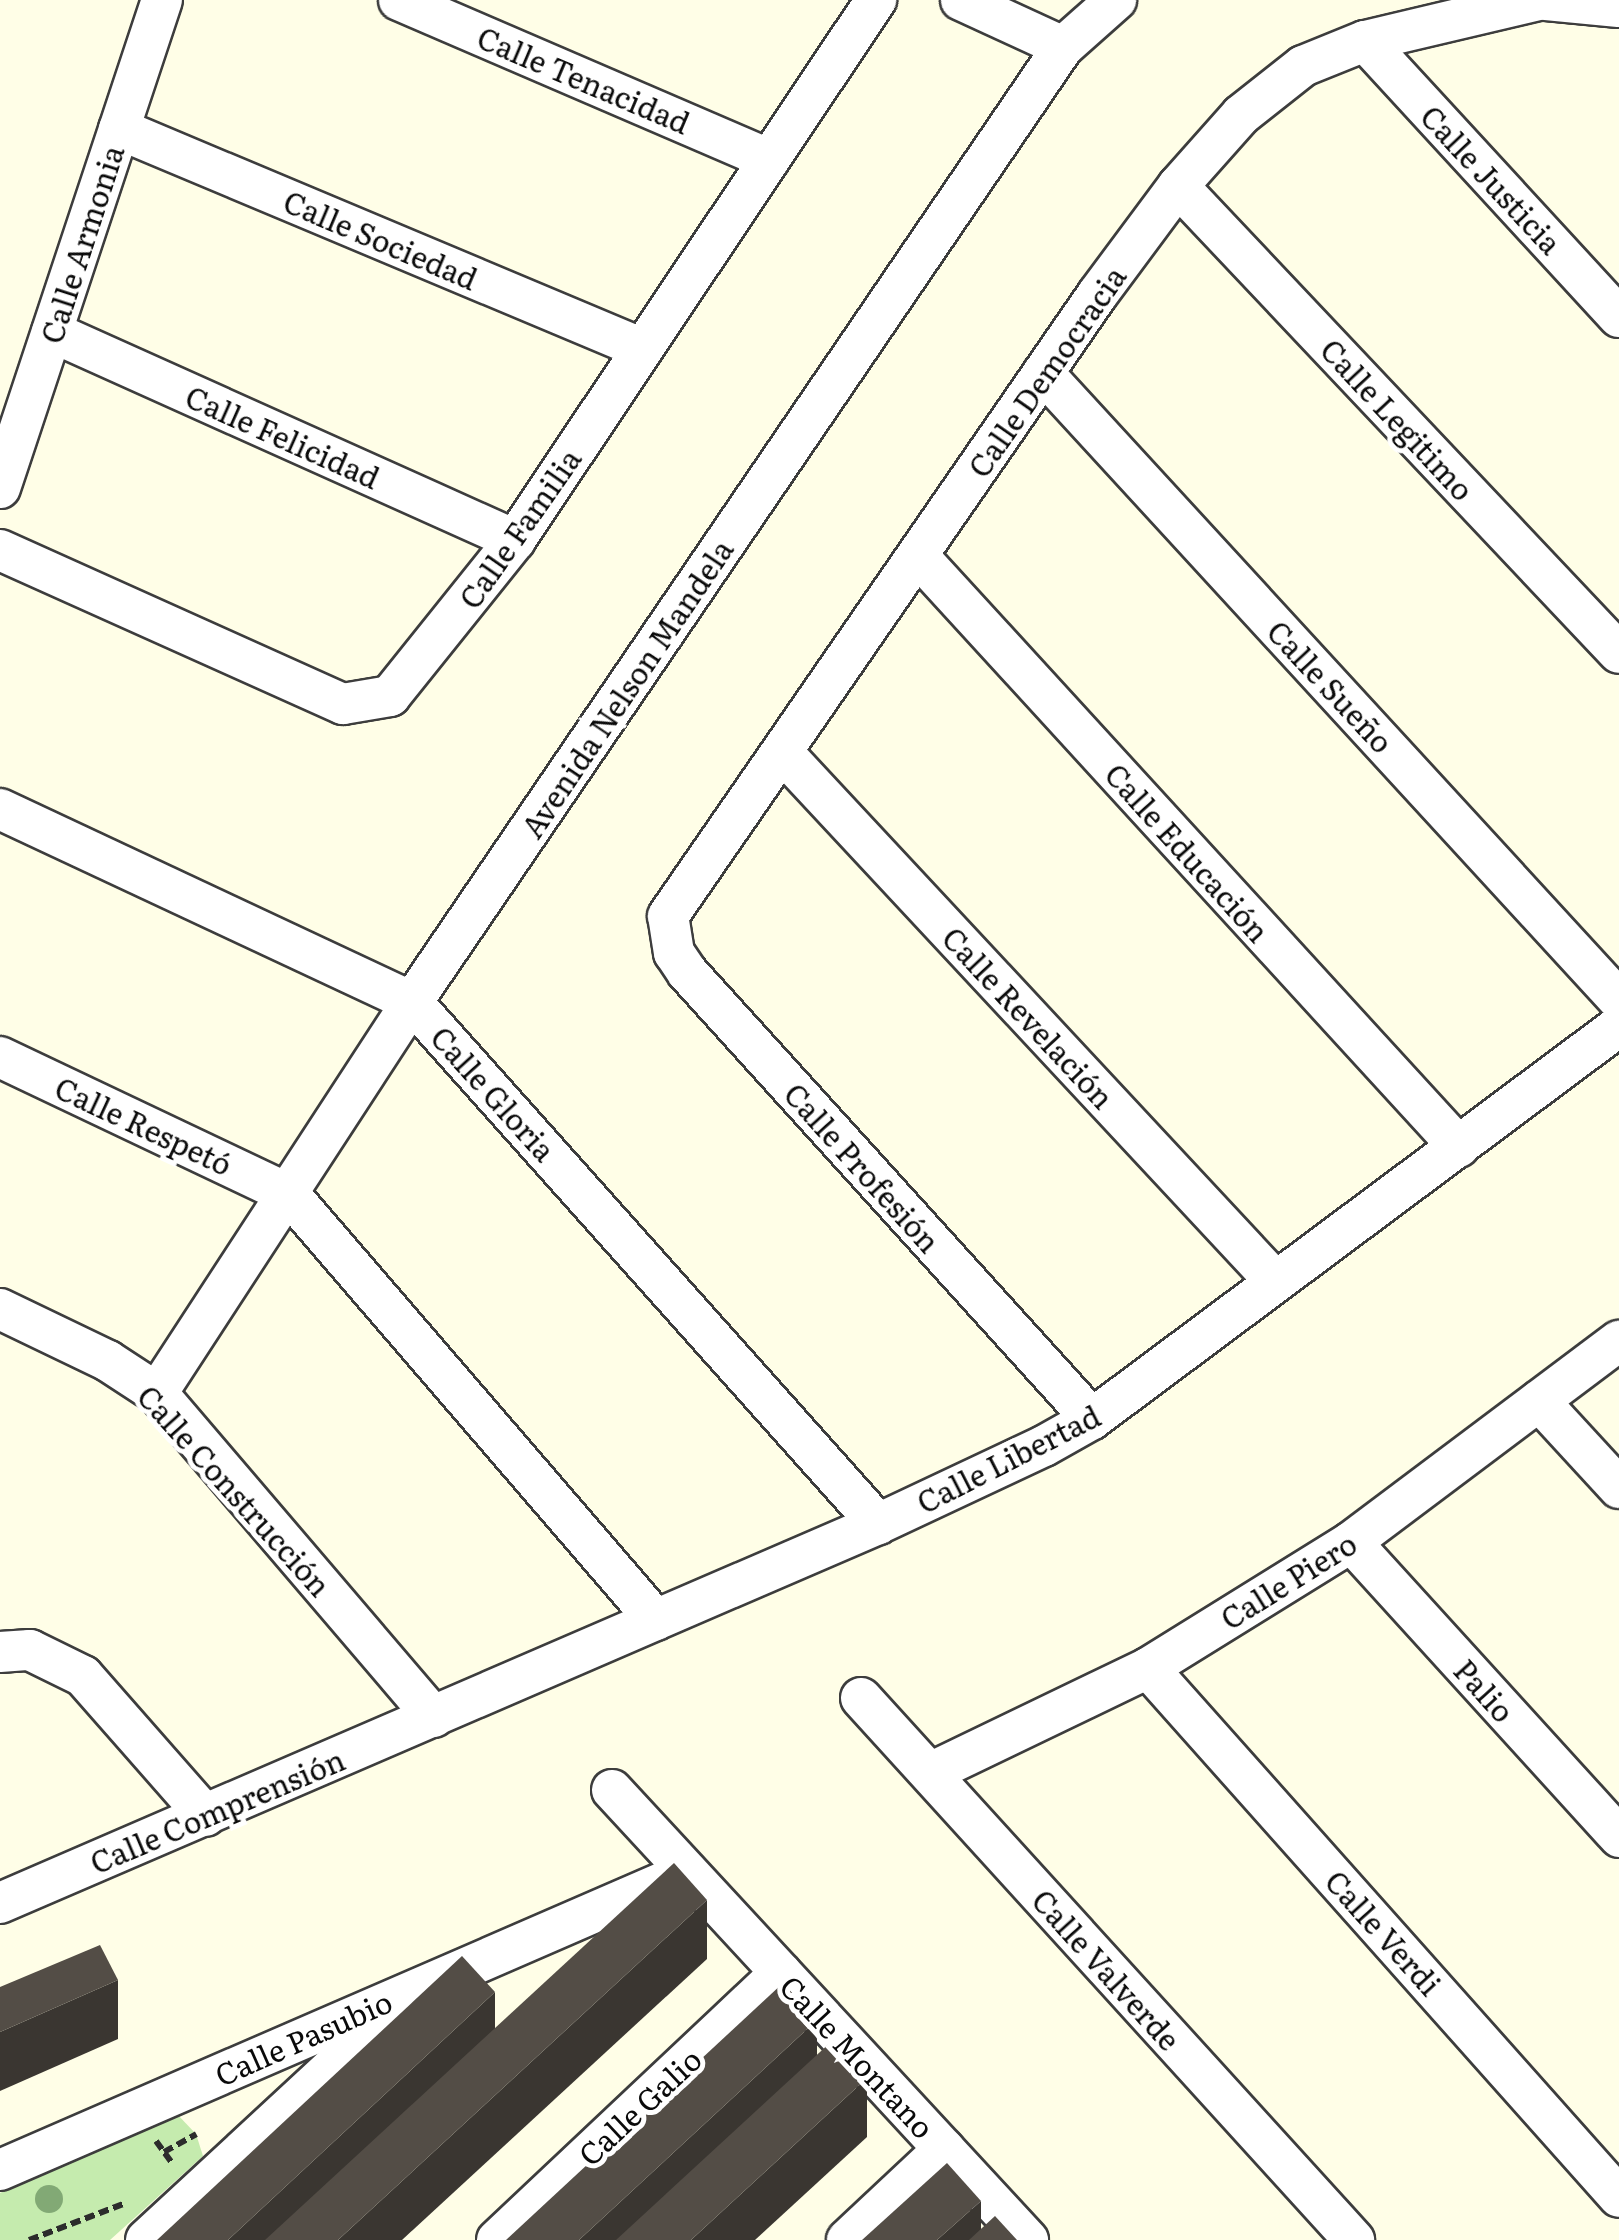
<!DOCTYPE html>
<html>
<head>
<meta charset="utf-8">
<style>
	body { margin:0 }
	#map { position:relative; width:1619px; height:2240px; overflow:hidden; background:#fffee7; font-family:Literata,serif }
	div>[style] { position:absolute }
	[style*='--x'] { left:calc(var(--x)*1px); top:calc(var(--y)*1px); width:calc(var(--w)*1px); rotate:calc(var(--a)*1deg) }
	.green>* { inset:0; background:#c5ebae }
	.path>* { height:6px; margin-top:-3px; transform-origin:0; background:repeating-linear-gradient(90deg,#2c2c2c 0 10px,transparent 0 15px) }
	.roads { filter:drop-shadow(2px 0 #3d3d3d) drop-shadow(-2px 0 #3d3d3d) drop-shadow(0 2px #3d3d3d) drop-shadow(0 -2px #3d3d3d) }
	.street>* { height:40px; margin:-20px; padding:0 20px; transform-origin:20px; border-radius:20px; background:#fff }
	.trees>* { width:28px; height:28px; margin:-14px; border-radius:50%; background:#82a975 }
	.shaded-wall>* { inset:0; background:#3a3631 }
	.building>* { inset:0; background:#534d46 }
	span { translate:-50% -50%; white-space:nowrap; text-align:center; line-height:1.15; -webkit-text-stroke:10px #fff; paint-order:stroke }
	.street-label { font-size:30px; color:#0a0a0a }
</style>
</head>
<body>
<div id="map">
	<div class="green">
		<i style="clip-path:polygon(176px 2113px,196px 2134px,203px 2156px,110px 2240px,0 2240px,0 2193px)"></i>
	</div>
	<div class="path">
		<i style="--x:156;--y:2141;--w:27;--a:54"></i>
		<i style="--x:164;--y:2152;--w:37;--a:-29"></i>
		<i style="--x:29;--y:2240;--w:104;--a:-20.9"></i>
	</div>
	<div class="roads">
		<div class="street">
			<i style="--x:399;--y:0;--w:403;--a:23.3"></i>
			<i style="--x:961;--y:0;--w:112;--a:24.7"></i>
			<i style="--x:1546;--y:0;--w:73;--a:5.5"></i>
			<i style="--x:1365;--y:41;--w:375;--a:47.4"></i>
			<i style="--x:119;--y:129;--w:568;--a:22.77"></i>
			<i style="--x:1178;--y:186;--w:642;--a:46.64"></i>
			<i style="--x:52;--y:332;--w:508;--a:24.19"></i>
			<i style="--x:1043;--y:373;--w:851;--a:47.43"></i>
			<i style="--x:0;--y:488;--w:514;--a:-71.64"></i>
			<i style="--x:0;--y:550;--w:376;--a:24.2"></i>
			<i style="--x:343;--y:704;--w:48;--a:-9.7"></i>
			<i style="--x:390;--y:696;--w:200;--a:-51.3"></i>
			<i style="--x:515;--y:540;--w:650;--a:-56.24"></i>
			<i style="--x:918;--y:556;--w:801;--a:47.53"></i>
			<i style="--x:782;--y:752;--w:723;--a:47.02"></i>
			<i style="--x:0;--y:809;--w:455;--a:25.1"></i>
			<i style="--x:412;--y:1002;--w:700;--a:48.24"></i>
			<i style="--x:0;--y:1057;--w:320;--a:25.4"></i>
			<i style="--x:289;--y:1194;--w:562;--a:49.26"></i>
			<i style="--x:0;--y:1309;--w:120;--a:25.7"></i>
			<i style="--x:108;--y:1361;--w:59;--a:33.1"></i>
			<i style="--x:157;--y:1393;--w:426;--a:49.5"></i>
			<i style="--x:157;--y:1393;--w:467;--a:-56.9"></i>
			<i style="--x:412;--y:1002;--w:1156;--a:-55.72"></i>
			<i style="--x:1063;--y:47;--w:71;--a:-41.6"></i>
			<i style="--x:1539;--y:1401;--w:118;--a:47.4"></i>
			<i style="--x:1092;--y:1419;--w:603;--a:-132.18"></i>
			<i style="--x:687;--y:972;--w:23;--a:-124"></i>
			<i style="--x:674;--y:953;--w:37;--a:-99"></i>
			<i style="--x:668;--y:916;--w:755;--a:-55.36"></i>
			<i style="--x:1097;--y:295;--w:136;--a:-53.4"></i>
			<i style="--x:1178;--y:186;--w:95;--a:-48.4"></i>
			<i style="--x:1241;--y:115;--w:79;--a:-38.3"></i>
			<i style="--x:1303;--y:66;--w:67;--a:-22"></i>
			<i style="--x:1365;--y:41;--w:178;--a:-13.3"></i>
			<i style="--x:1351;--y:1542;--w:399;--a:47.7"></i>
			<i style="--x:0;--y:1652;--w:30;--a:-4"></i>
			<i style="--x:30;--y:1650;--w:59;--a:26.1"></i>
			<i style="--x:83;--y:1676;--w:186;--a:48.7"></i>
			<i style="--x:1148;--y:1668;--w:708;--a:48.32"></i>
			<i style="--x:861;--y:1698;--w:733;--a:47.71"></i>
			<i style="--x:930;--y:1773;--w:242;--a:-25.7"></i>
			<i style="--x:1148;--y:1668;--w:239;--a:-31.8"></i>
			<i style="--x:1351;--y:1542;--w:335;--a:-36.9"></i>
			<i style="--x:612;--y:1790;--w:613;--a:47.25"></i>
			<i style="--x:0;--y:1903;--w:956;--a:-23.35"></i>
			<i style="--x:878;--y:1524;--w:183;--a:-25.2"></i>
			<i style="--x:1044;--y:1446;--w:55;--a:-29.4"></i>
			<i style="--x:1092;--y:1419;--w:657;--a:-36.71"></i>
			<i style="--x:0;--y:2170;--w:749;--a:-23.45"></i>
			<i style="--x:146;--y:2240;--w:345;--a:-42.8"></i>
			<i style="--x:497;--y:2240;--w:390;--a:-43.3"></i>
			<i style="--x:847;--y:2240;--w:133;--a:-43.2"></i>
		</div>
	</div>
	<div class="trees">
		<i style="left:49px;top:2199px"></i>
	</div>
	<div class="shaded-wall">
		<i style="clip-path:polygon(707px 1900px,707px 1959px,402px 2240px,338px 2240px)"></i>
		<i style="clip-path:polygon(118px 1980px,118px 2039px,0 2091px,0 2032px)"></i>
		<i style="clip-path:polygon(495px 1992px,495px 2051px,292px 2240px,228px 2240px)"></i>
		<i style="clip-path:polygon(817px 2020px,817px 2079px,643px 2240px,579px 2240px)"></i>
		<i style="clip-path:polygon(867px 2078px,867px 2137px,755px 2240px,691px 2240px)"></i>
		<i style="clip-path:polygon(981px 2201px,981px 2240px,937px 2240px)"></i>
	</div>
	<div class="building">
		<i style="clip-path:polygon(674px 1863px,707px 1900px,338px 2240px,265px 2240px)"></i>
		<i style="clip-path:polygon(100px 1945px,118px 1980px,0 2032px,0 1987px)"></i>
		<i style="clip-path:polygon(462px 1956px,495px 1992px,228px 2240px,157px 2240px)"></i>
		<i style="clip-path:polygon(783px 1983px,817px 2020px,579px 2240px,506px 2240px)"></i>
		<i style="clip-path:polygon(833px 2040px,867px 2078px,691px 2240px,616px 2240px)"></i>
		<i style="clip-path:polygon(947px 2163px,981px 2201px,937px 2240px,862px 2240px)"></i>
		<i style="clip-path:polygon(995px 2216px,1017px 2240px,969px 2240px)"></i>
	</div>
	<div class="street-label">
		<span style="left:584px;top:79px;rotate:23deg">Calle Tenacidad</span>
		<span style="left:1492px;top:179px;rotate:47deg">Calle Justicia</span>
		<span style="left:381px;top:239px;rotate:23deg">Calle Sociedad</span>
		<span style="left:81px;top:244px;rotate:-72deg">Calle Armonia</span>
		<span style="left:1046px;top:371px;rotate:-55deg">Calle Democracia</span>
		<span style="left:1398px;top:419px;rotate:47deg">Calle Legitimo</span>
		<span style="left:283px;top:436px;rotate:24deg">Calle Felicidad</span>
		<span style="left:519px;top:528px;rotate:-55deg">Calle Familia</span>
		<span style="left:1331px;top:686px;rotate:47deg">Calle Sueño</span>
		<span style="left:626px;top:688px;rotate:-56deg">Avenida Nelson Mandela</span>
		<span style="left:1188px;top:852px;rotate:48deg">Calle Educación</span>
		<span style="left:1029px;top:1017px;rotate:47deg">Calle Revelación</span>
		<span style="left:494px;top:1093px;rotate:48deg">Calle Gloria</span>
		<span style="left:144px;top:1125px;rotate:25deg">Calle Respetó</span>
		<span style="left:863px;top:1167px;rotate:48deg">Calle Profesión</span>
		<span style="left:1008px;top:1458px;rotate:-27deg">Calle Libertad</span>
		<span style="left:235px;top:1490px;rotate:48deg">Calle Construcción</span>
		<span style="left:1288px;top:1580px;rotate:-32deg">Calle Piero</span>
		<span style="left:1485px;top:1690px;rotate:48deg">Palio</span>
		<span style="left:217px;top:1810px;rotate:-23deg">Calle Comprensión</span>
		<span style="left:1384px;top:1932px;rotate:48deg">Calle Verdi</span>
		<span style="left:1107px;top:1969px;rotate:48deg">Calle Valverde</span>
		<span style="left:303px;top:2037px;rotate:-24deg">Calle Pasubio</span>
		<span style="left:858px;top:2056px;rotate:47deg">Calle Montano</span>
		<span style="left:639px;top:2106px;rotate:-43deg">Calle Galio</span>
	</div>
</div>
</body>
</html>
